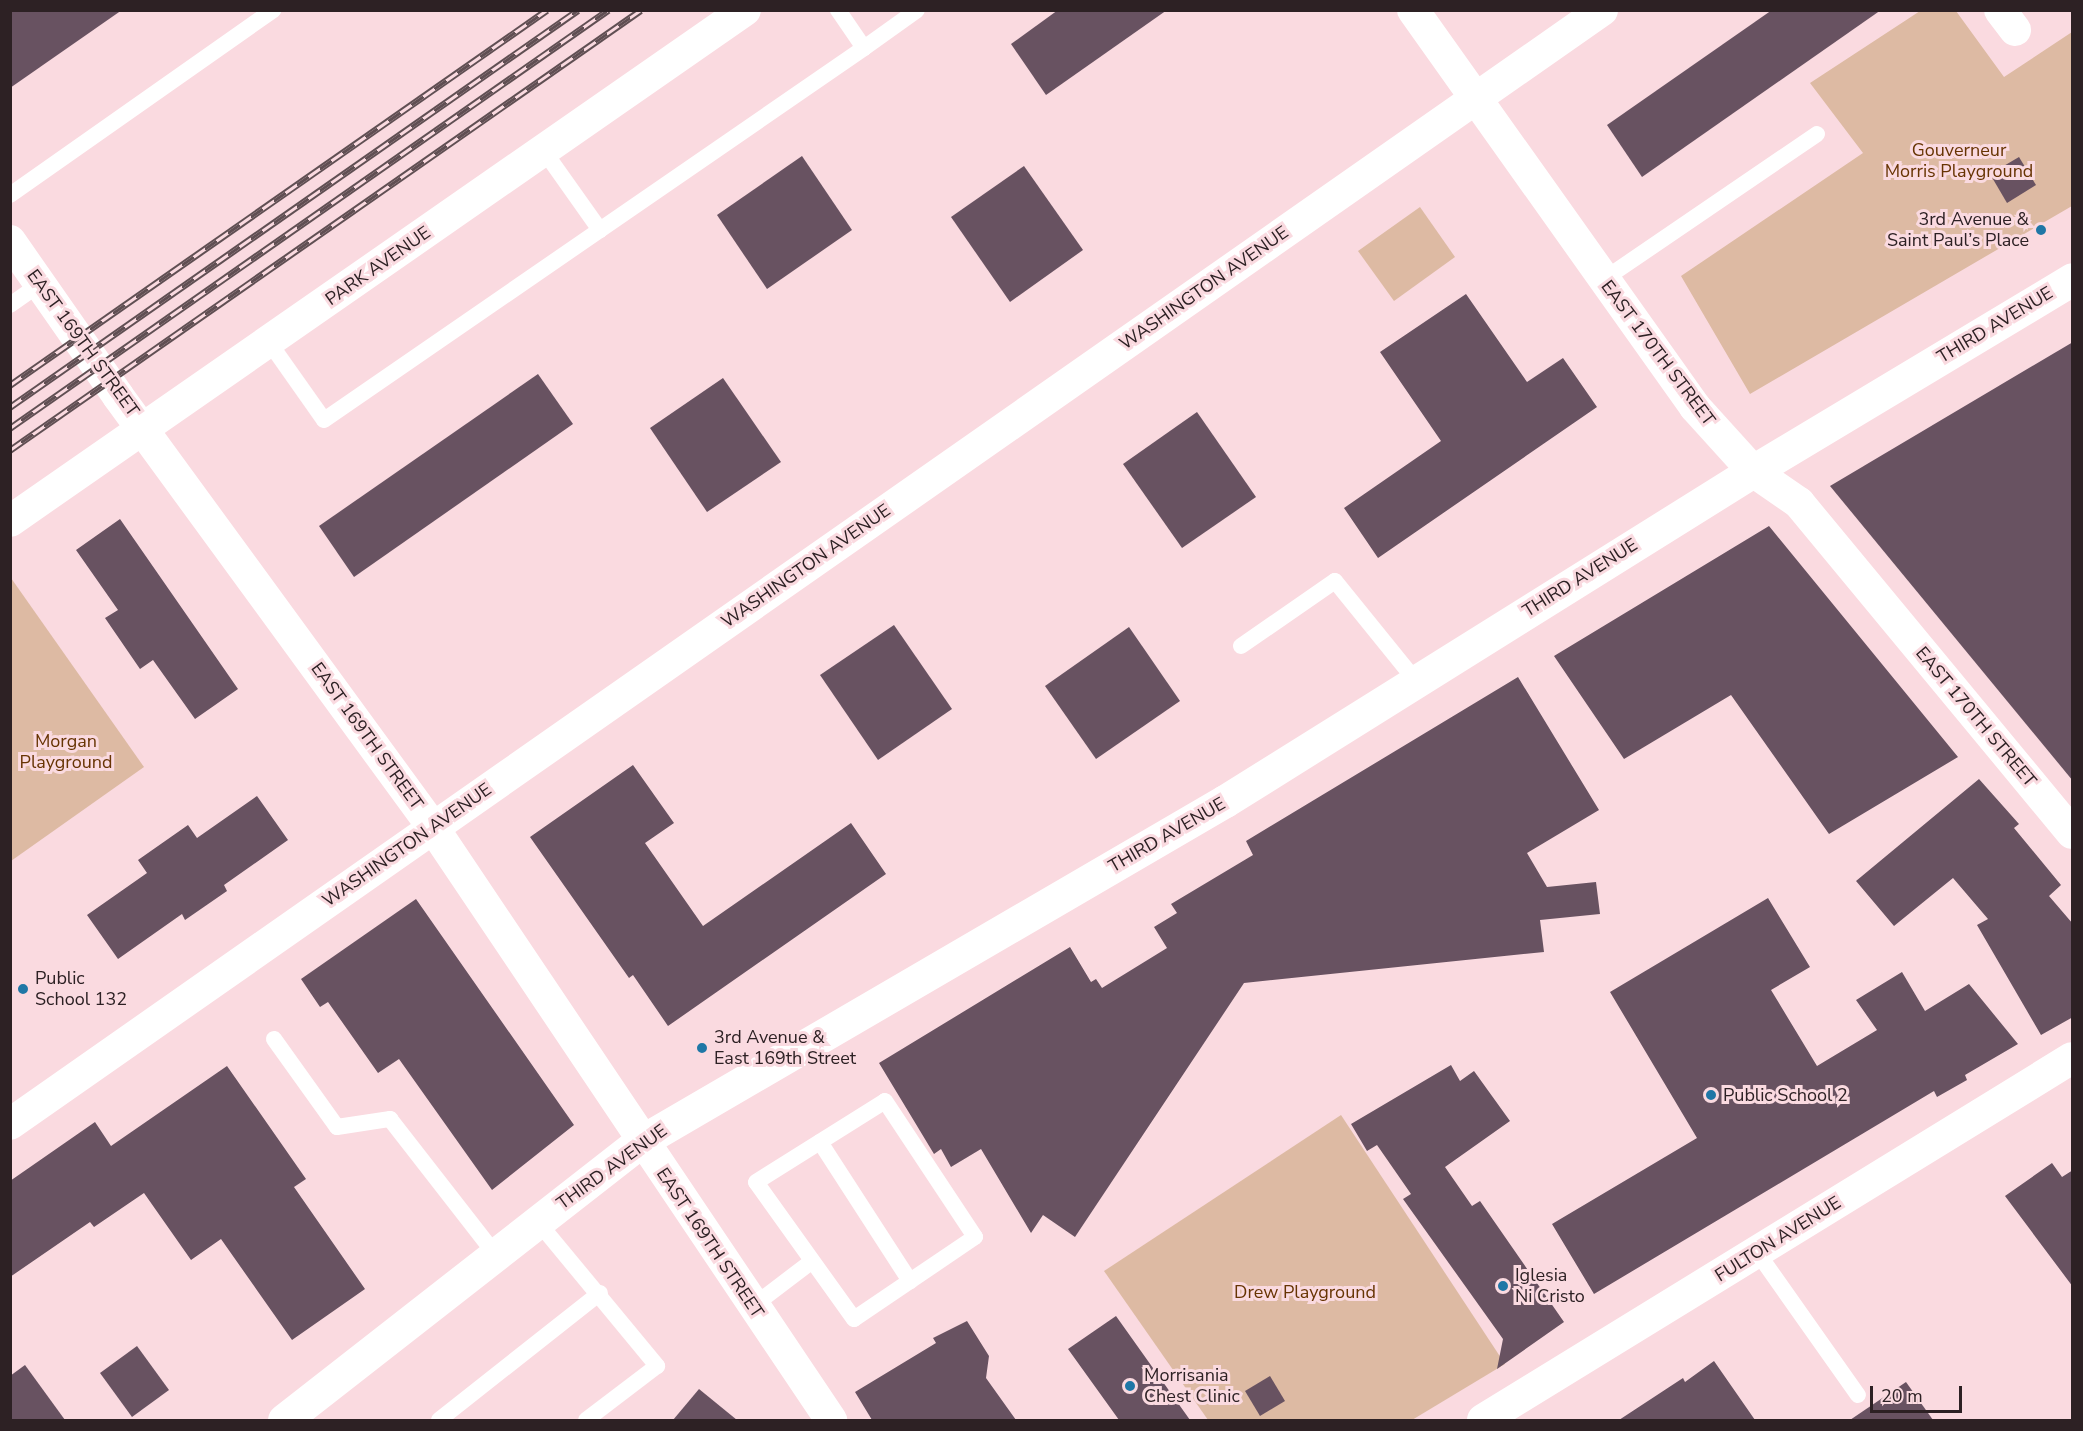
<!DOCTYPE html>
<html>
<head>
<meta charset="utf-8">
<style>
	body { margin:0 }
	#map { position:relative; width:2083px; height:1431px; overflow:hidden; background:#fadae0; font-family:"Nunito Sans",sans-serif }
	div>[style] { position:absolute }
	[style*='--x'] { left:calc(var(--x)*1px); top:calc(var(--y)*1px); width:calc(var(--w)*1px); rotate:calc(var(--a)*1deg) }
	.green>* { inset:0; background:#ddbaa3 }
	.building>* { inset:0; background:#685261 }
	.service>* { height:16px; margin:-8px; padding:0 8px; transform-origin:8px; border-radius:8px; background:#fff }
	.minor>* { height:32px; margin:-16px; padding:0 16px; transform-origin:16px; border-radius:16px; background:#fff }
	.secondary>* { height:33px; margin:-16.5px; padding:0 16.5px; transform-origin:16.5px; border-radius:16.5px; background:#fff }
	.rail>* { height:7px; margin-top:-3.5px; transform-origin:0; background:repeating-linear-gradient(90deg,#fadae0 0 14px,#604f53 0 28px); box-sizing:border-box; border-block:2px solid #604f53 }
	.dots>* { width:16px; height:16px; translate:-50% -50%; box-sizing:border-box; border:3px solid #fadae0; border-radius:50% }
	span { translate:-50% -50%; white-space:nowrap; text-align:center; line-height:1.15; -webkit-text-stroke:6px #fadae0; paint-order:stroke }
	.park-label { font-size:18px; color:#673403 }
	.poi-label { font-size:18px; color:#2d2124 }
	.right { translate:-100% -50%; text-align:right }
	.left { translate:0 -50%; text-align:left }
	.street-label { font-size:18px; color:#2d2124 }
	.frame { position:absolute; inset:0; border:12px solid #2d2124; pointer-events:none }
	.scale { position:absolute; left:1870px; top:1386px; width:92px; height:27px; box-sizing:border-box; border:3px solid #2d2124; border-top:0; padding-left:8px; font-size:18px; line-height:21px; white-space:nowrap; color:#2d2124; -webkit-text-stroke:4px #fadae0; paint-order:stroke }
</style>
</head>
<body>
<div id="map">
	<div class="green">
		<i style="clip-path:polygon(1920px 11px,1956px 11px,2004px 77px,2072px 32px,2072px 206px,1750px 394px,1681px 276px,1863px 153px,1810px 83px)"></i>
		<i style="clip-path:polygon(1420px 207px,1455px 257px,1394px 301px,1358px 251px)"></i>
		<i style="clip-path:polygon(11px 578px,144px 767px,11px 861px,10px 861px)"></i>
		<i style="clip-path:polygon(1341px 1115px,1505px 1364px,1412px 1420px,1208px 1420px,1104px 1271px)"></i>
	</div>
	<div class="building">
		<i style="clip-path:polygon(10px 10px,122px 10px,10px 88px)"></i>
		<i style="clip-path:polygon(1058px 10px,1167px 10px,1046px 95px,1011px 44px)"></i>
		<i style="clip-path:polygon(1772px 10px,1881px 10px,1642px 177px,1607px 125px)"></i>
		<i style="clip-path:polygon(802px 156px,852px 230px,767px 289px,717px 215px)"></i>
		<i style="clip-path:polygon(2019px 157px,2036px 185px,2007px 203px,1990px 174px)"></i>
		<i style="clip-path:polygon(1024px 166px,1083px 250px,1010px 302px,951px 217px)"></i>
		<i style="clip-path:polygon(1466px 294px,1527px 382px,1563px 358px,1597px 407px,1378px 558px,1344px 508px,1441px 441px,1380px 352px)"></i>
		<i style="clip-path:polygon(2073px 342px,2073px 781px,1830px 486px)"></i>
		<i style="clip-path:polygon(538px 374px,573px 424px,354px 577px,319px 526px)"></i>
		<i style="clip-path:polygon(723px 378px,781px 462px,707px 512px,650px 428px)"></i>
		<i style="clip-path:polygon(1197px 412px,1256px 497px,1182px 548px,1123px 464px)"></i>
		<i style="clip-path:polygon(120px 519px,238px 689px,195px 719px,153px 660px,140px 669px,105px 618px,118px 610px,76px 550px)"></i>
		<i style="clip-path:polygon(1769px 526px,1958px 757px,1829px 834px,1731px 695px,1624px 759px,1554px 656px)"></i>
		<i style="clip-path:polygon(894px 625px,952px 709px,878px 760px,820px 675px)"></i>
		<i style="clip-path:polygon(1129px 627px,1180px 701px,1096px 759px,1045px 686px)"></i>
		<i style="clip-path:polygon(1518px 677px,1599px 810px,1527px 853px,1547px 887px,1596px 882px,1600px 914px,1540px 920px,1544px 952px,1244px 983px,1075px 1237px,1043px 1215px,1031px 1233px,981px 1149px,951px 1167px,941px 1149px,934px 1154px,879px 1063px,1070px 947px,1091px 982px,1096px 979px,1102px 988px,1167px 948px,1154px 927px,1177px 913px,1171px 904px,1253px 855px,1246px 841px)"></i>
		<i style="clip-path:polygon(633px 765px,674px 823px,645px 843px,703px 926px,851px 823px,886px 874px,668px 1026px,633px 975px,629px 978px,530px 837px)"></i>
		<i style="clip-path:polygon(1979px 779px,2019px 824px,2014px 828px,2061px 885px,2049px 896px,2073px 924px,2073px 1017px,2041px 1035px,1977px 925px,1988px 919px,1953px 878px,1894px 926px,1856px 881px)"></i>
		<i style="clip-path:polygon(257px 796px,288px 840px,224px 885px,227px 891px,185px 920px,182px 914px,118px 959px,87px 915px,147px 873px,138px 860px,188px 825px,197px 838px)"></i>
		<i style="clip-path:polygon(1768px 898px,1810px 967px,1771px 990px,1817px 1066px,1877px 1030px,1856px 1000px,1902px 972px,1925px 1011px,1969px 984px,2018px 1044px,1965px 1075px,1967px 1080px,1937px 1097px,1934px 1091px,1594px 1294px,1552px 1224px,1697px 1138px,1610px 992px)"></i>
		<i style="clip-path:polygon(416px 899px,574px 1125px,492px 1190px,399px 1059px,378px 1073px,328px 1002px,320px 1007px,301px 979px)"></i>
		<i style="clip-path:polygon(1451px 1065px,1460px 1081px,1474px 1071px,1510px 1121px,1445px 1167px,1472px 1206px,1480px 1201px,1564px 1322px,1497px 1369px,1503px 1339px,1403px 1199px,1411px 1194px,1377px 1145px,1367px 1151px,1351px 1124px)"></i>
		<i style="clip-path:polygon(227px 1066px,306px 1179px,294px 1187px,365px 1289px,292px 1340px,221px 1239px,191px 1260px,144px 1193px,94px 1227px,90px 1222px,10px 1277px,10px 1181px,95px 1122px,111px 1146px)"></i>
		<i style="clip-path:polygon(2052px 1163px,2062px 1177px,2073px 1170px,2073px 1287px,2005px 1196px)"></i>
		<i style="clip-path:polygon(1116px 1316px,1148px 1361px,1190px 1420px,1119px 1420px,1068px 1349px)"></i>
		<i style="clip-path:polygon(967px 1321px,989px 1356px,986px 1378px,1016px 1420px,872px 1420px,855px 1392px,936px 1343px,933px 1338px)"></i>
		<i style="clip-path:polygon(137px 1346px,169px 1390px,132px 1417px,100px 1373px)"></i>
		<i style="clip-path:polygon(1714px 1361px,1755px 1420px,1619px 1420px,1683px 1378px,1685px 1382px)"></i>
		<i style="clip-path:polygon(25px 1365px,65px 1420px,10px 1420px,10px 1376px)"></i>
		<i style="clip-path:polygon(1270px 1376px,1285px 1401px,1260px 1416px,1245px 1391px)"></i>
		<i style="clip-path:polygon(1906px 1382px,1933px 1420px,1850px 1420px)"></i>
		<i style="clip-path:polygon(699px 1389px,737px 1420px,673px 1420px)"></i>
	</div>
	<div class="service">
		<i style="--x:864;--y:48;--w:65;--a:-35.6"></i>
		<i style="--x:544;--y:151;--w:97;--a:54.7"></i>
		<i style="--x:10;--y:195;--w:322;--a:-35.1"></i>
		<i style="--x:1603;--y:280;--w:259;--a:-34.3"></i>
		<i style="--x:10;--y:305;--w:37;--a:-35"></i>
		<i style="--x:269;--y:342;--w:95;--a:54.8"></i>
		<i style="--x:324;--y:420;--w:656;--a:-34.56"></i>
		<i style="--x:864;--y:48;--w:46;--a:-124.4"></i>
		<i style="--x:1241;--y:646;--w:114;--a:-34.7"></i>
		<i style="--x:1335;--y:581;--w:129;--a:51"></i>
		<i style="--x:274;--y:1039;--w:108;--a:54.4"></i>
		<i style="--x:337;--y:1127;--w:54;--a:-8.6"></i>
		<i style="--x:390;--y:1119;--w:172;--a:52.1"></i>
		<i style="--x:885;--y:1101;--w:163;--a:56.5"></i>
		<i style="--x:975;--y:1237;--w:146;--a:145.9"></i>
		<i style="--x:854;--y:1319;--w:168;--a:-125.6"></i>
		<i style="--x:756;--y:1182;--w:152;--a:-32.1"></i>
		<i style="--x:820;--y:1142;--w:166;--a:57.1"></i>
		<i style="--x:538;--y:1222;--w:187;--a:50.4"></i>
		<i style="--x:657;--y:1366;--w:89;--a:142.7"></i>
		<i style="--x:1757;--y:1252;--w:175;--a:54.8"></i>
		<i style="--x:753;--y:1306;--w:73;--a:-37.2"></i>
		<i style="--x:439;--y:1420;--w:205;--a:-38.3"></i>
	</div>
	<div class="minor">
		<i style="--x:1413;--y:10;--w:487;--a:54.6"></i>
		<i style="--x:1695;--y:407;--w:86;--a:47.8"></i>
		<i style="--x:1753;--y:471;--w:56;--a:34.8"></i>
		<i style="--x:1799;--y:503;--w:428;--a:50.4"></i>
		<i style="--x:2000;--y:10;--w:25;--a:53"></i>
		<i style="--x:10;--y:241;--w:189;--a:55.1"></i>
		<i style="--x:118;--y:396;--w:532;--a:53.86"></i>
		<i style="--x:432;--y:826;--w:716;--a:56.11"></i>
		<i style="--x:10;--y:521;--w:895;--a:-34.81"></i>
		<i style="--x:10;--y:1124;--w:1943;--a:-34.98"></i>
		<i style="--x:1483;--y:1420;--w:691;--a:-31.57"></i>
	</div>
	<div class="secondary">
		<i style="--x:284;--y:1420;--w:452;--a:-38"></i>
		<i style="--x:640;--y:1142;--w:677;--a:-30.24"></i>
		<i style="--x:1225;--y:801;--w:623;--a:-32.01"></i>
		<i style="--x:1753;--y:471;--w:372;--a:-31"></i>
	</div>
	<div class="rail">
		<i style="--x:10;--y:385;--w:655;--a:-34.93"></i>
		<i style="--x:10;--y:407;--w:693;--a:-34.95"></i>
		<i style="--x:10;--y:428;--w:730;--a:-34.95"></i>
		<i style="--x:10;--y:450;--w:769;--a:-34.89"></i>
	</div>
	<div class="dots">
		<i style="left:2041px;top:230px;background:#1f77a6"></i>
		<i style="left:23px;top:989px;background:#1f77a6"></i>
		<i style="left:702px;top:1048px;background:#1f77a6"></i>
		<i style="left:1711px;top:1095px;background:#1f77a6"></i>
		<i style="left:1503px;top:1286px;background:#1f77a6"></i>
		<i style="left:1130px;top:1386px;background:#1f77a6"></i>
	</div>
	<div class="park-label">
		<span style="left:1959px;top:161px">Gouverneur<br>Morris Playground</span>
		<span style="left:66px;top:752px">Morgan<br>Playground</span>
		<span style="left:1305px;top:1292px">Drew Playground</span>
	</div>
	<div class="poi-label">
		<span class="right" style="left:2029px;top:230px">3rd Avenue &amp;<br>Saint Paul’s Place</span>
		<span class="left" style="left:35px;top:989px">Public<br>School 132</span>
		<span class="left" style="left:714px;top:1048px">3rd Avenue &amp;<br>East 169th Street</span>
		<span class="left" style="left:1723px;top:1095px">Public School 2</span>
		<span class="left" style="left:1515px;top:1286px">Iglesia<br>Ni Cristo</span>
		<span class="left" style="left:1144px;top:1386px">Morrisania<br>Chest Clinic</span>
	</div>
	<div class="street-label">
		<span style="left:378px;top:266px;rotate:-35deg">PARK AVENUE</span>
		<span style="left:1204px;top:288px;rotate:-35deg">WASHINGTON AVENUE</span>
		<span style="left:1995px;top:325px;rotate:-31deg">THIRD AVENUE</span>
		<span style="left:83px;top:343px;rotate:54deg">EAST 169TH STREET</span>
		<span style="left:1658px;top:353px;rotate:53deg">EAST 170TH STREET</span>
		<span style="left:806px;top:566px;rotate:-35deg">WASHINGTON AVENUE</span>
		<span style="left:1580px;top:578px;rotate:-32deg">THIRD AVENUE</span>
		<span style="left:1976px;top:717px;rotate:50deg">EAST 170TH STREET</span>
		<span style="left:367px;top:736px;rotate:54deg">EAST 169TH STREET</span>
		<span style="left:1167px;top:835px;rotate:-30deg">THIRD AVENUE</span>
		<span style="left:407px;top:845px;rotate:-35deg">WASHINGTON AVENUE</span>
		<span style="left:612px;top:1167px;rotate:-36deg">THIRD AVENUE</span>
		<span style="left:1778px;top:1239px;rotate:-32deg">FULTON AVENUE</span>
		<span style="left:710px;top:1243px;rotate:56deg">EAST 169TH STREET</span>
	</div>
	<div class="frame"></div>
	<div class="scale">20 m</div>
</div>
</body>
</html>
